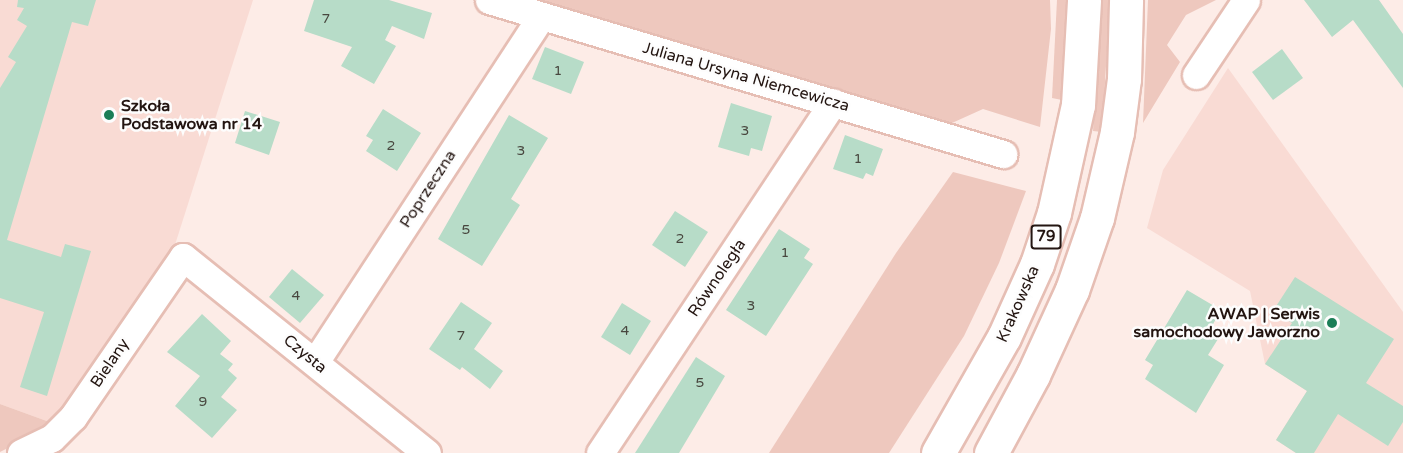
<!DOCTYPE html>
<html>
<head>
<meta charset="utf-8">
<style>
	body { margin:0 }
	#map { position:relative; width:1403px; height:453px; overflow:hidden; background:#fdece7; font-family:"Varela Round",sans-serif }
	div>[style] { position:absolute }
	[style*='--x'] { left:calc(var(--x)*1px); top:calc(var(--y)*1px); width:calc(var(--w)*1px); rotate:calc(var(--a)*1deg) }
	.built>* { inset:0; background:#f9dbd4 }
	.green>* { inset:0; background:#eec8be }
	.building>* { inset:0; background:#b7dcc8 }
	.roads { filter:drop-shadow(2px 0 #e6beb4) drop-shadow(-2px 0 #e6beb4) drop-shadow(0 2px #e6beb4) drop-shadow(0 -2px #e6beb4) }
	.minor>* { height:27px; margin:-13.5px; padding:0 13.5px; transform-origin:13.5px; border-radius:13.5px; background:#fff }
	.primary>* { height:33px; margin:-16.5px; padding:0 16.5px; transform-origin:16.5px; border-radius:16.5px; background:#fff }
	.dots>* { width:16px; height:16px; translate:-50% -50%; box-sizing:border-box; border:3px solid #fdfdfd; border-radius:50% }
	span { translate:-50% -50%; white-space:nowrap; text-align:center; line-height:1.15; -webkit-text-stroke:5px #fdfdfd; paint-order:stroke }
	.number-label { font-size:14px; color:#48473f }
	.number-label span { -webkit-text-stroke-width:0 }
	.shield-label span { padding:2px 4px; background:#fdfdfd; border:2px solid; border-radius:4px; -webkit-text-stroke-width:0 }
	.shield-label { font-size:15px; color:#231511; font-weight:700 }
	.street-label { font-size:16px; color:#231511 }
	.poi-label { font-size:16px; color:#231511; font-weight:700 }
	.left { translate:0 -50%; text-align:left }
	.right { translate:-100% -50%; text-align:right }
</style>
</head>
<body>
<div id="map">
	<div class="built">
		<i style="clip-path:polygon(0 0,253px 0,173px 251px,55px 424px,0 404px)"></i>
		<i style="clip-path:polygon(1228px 68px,1403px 312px,1403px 453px,1296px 453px,1276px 440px,1307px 391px,1265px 364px,1250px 291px,1147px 228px,1163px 170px)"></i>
	</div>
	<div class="green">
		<i style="clip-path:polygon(541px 0,1050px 0,1051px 29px,1040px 127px,983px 109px,952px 123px)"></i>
		<i style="clip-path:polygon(1057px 0,1067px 0,1062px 100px,1052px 98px)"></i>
		<i style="clip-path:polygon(1100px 0,1110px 0,1102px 132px,1093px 131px)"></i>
		<i style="clip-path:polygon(1148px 0,1216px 0,1186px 15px,1167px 45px,1180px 62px,1143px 123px)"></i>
		<i style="clip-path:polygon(953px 172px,1026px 191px,999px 263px,964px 336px,889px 453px,769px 453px,896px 253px)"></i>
		<i style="clip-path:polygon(0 404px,55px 424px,0 452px)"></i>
	</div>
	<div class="building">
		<i style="clip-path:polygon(18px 0,96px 0,88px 26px,72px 22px,7px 240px,61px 257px,65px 244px,91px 251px,47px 396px,20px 387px,44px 312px,0 298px,0 88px,16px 62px,8px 57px,27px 26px,17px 20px,24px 8px,17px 7px)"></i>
		<i style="clip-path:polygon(314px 0,389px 0,432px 13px,424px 39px,392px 26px,385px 40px,396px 46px,374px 84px,341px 66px,352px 47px,304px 31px)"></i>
		<i style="clip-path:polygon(1304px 0,1379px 0,1403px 34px,1403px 88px,1353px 20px,1332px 37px)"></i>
		<i style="clip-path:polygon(545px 47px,584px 62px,571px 94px,532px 79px)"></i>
		<i style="clip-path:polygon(1282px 49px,1303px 78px,1273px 100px,1252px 72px)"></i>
		<i style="clip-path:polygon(731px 103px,772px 116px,762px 151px,751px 148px,749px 156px,718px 147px)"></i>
		<i style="clip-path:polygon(383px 109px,421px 133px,397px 171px,366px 151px,373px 140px,366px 136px)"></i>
		<i style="clip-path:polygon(245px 111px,280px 122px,269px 155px,235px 143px)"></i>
		<i style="clip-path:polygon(509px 115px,548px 138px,511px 199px,520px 205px,482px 266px,438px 239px)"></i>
		<i style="clip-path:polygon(845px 135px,883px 149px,873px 176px,866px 173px,863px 179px,833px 169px)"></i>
		<i style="clip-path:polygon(675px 211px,708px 232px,685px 267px,652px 245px)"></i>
		<i style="clip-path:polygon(779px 229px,810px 249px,804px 258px,813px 264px,766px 336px,726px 310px)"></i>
		<i style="clip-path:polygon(292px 269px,324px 295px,300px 323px,269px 297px)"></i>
		<i style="clip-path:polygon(1295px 277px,1394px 339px,1366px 383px,1403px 406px,1403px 422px,1388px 446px,1338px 414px,1314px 453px,1296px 453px,1276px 440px,1307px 391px,1265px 364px,1292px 323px,1273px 311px)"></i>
		<i style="clip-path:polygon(1187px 290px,1221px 310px,1208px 333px,1218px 339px,1208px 355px,1224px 365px,1196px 413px,1145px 379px,1153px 365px,1145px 360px)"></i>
		<i style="clip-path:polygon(461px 302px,492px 323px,474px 349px,503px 371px,490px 389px,462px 367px,460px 370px,429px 349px)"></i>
		<i style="clip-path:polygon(622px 303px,651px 321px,630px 355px,601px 337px)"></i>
		<i style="clip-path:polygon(202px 314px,231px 341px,220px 354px,233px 364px,228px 370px,237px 378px,221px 397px,237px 410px,212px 438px,175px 406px,200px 376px,167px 352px)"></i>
		<i style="clip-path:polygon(696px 357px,725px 376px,679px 453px,635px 453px)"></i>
	</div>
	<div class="roads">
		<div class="minor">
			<i style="--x:489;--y:0;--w:537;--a:16.68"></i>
			<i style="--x:1196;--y:75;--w:90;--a:-56.3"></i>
			<i style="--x:315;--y:362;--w:413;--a:-56.8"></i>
			<i style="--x:21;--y:453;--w:34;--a:-26"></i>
			<i style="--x:52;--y:438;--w:30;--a:-45"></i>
			<i style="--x:73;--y:417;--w:194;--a:-55.5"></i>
			<i style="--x:183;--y:257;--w:313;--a:38.8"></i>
			<i style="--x:600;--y:453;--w:421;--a:-56.4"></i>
		</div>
		<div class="primary">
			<i style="--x:938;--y:453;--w:133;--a:-60.4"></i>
			<i style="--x:1004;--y:337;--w:80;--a:-65.7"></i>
			<i style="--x:1037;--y:264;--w:54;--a:-71.6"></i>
			<i style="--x:1054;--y:213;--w:111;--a:-77.5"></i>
			<i style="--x:1078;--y:105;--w:105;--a:-86.7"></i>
			<i style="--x:991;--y:453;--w:89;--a:-61.7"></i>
			<i style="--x:1033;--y:375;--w:94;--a:-65.4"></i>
			<i style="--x:1072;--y:290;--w:76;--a:-70.9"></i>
			<i style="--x:1097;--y:218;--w:88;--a:-76.9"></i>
			<i style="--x:1117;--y:132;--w:53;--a:-82.5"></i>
			<i style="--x:1124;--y:79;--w:79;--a:-88.5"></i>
		</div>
	</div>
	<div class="dots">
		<i style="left:109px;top:115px;background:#1b7e57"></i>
		<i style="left:1332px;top:323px;background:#1b7e57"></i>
	</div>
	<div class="number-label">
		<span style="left:326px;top:19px">7</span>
		<span style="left:558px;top:71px">1</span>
		<span style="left:745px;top:131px">3</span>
		<span style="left:391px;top:146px">2</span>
		<span style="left:521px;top:151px">3</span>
		<span style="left:858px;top:159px">1</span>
		<span style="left:466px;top:230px">5</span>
		<span style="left:680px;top:239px">2</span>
		<span style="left:785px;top:253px">1</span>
		<span style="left:296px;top:296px">4</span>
		<span style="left:751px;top:306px">3</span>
		<span style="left:625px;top:331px">4</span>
		<span style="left:461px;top:336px">7</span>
		<span style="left:700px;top:383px">5</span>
		<span style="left:203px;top:402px">9</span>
	</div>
	<div class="shield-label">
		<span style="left:1046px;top:237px">79</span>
	</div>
	<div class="street-label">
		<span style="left:746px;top:77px;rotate:16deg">Juliana Ursyna Niemcewicza</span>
		<span style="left:428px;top:189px;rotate:-57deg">Poprzeczna</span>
		<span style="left:717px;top:278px;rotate:-56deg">Równoległa</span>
		<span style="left:1018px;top:304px;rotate:-66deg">Krakowska</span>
		<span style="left:305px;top:354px;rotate:39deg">Czysta</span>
		<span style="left:110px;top:363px;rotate:-56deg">Bielany</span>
	</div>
	<div class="poi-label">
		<span class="left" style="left:121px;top:115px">Szkoła<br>Podstawowa nr 14</span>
		<span class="right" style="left:1320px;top:323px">AWAP | Serwis<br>samochodowy Jaworzno</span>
	</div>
</div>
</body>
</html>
